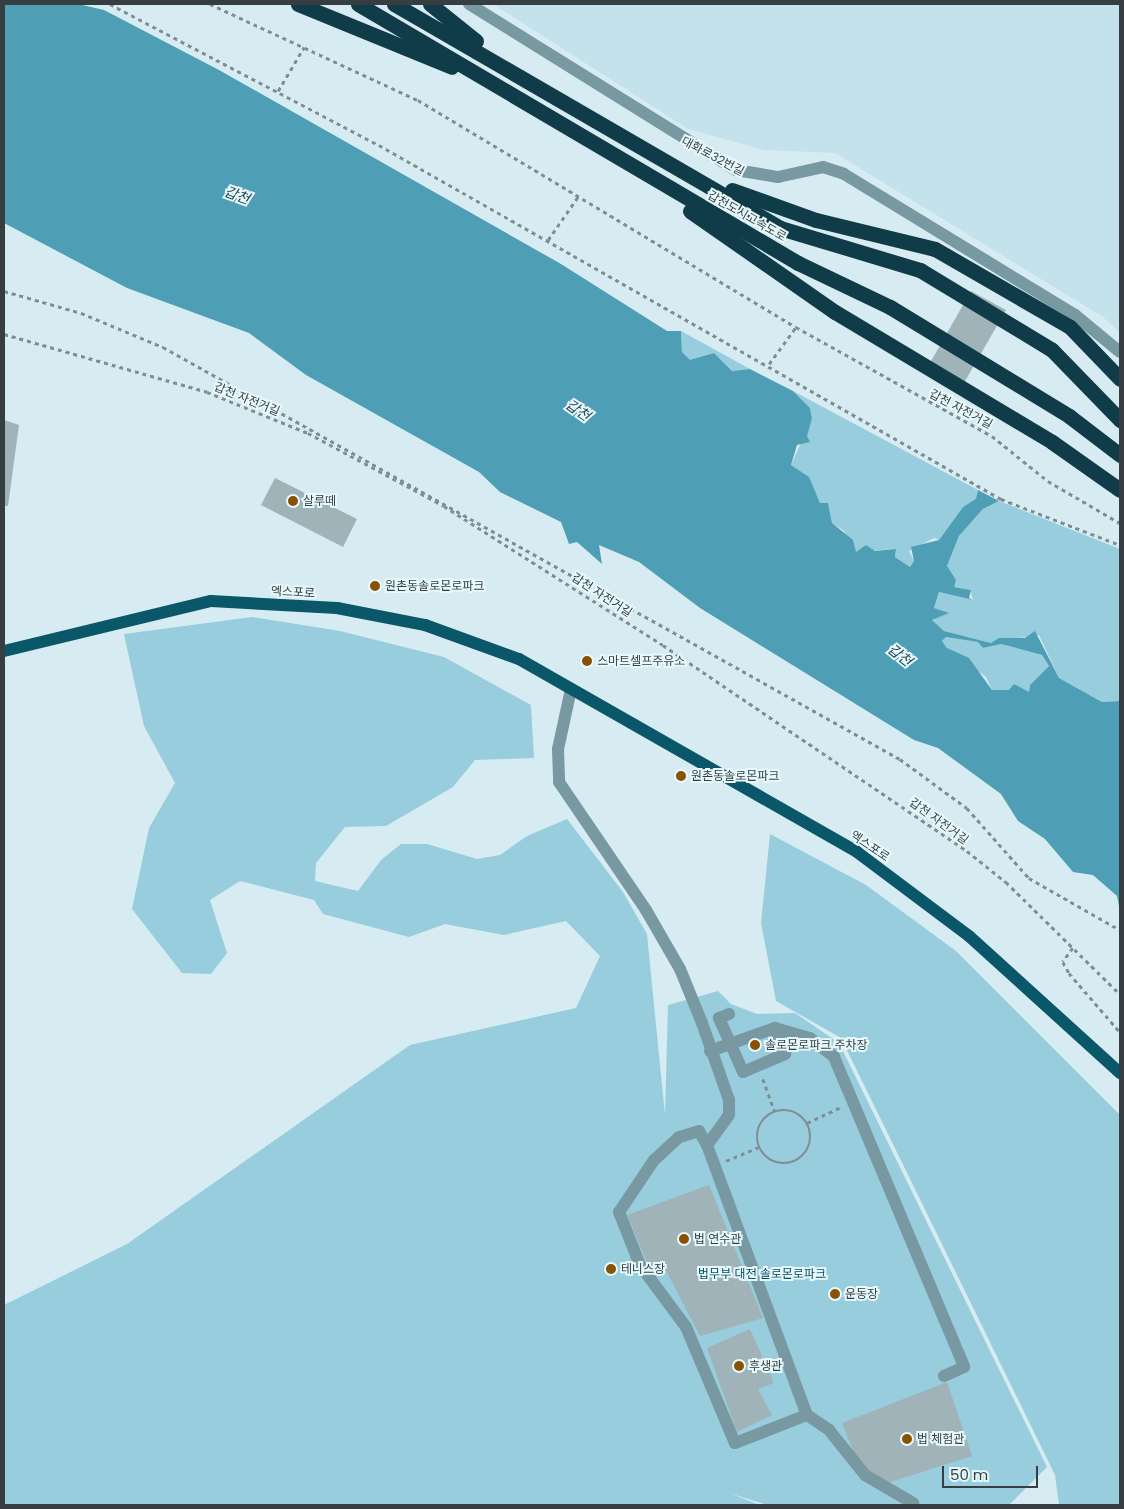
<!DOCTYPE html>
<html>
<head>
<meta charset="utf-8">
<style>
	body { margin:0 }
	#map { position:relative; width:1124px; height:1509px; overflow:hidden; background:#d7ecf2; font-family:Poppins,"Noto Sans KR",sans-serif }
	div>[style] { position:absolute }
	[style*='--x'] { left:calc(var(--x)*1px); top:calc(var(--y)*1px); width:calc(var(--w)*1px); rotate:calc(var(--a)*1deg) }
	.built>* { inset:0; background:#c4e2eb }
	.green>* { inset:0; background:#97cddc }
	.water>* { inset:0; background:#4e9fb5 }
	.building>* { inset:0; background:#9fb3b9 }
	.path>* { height:2.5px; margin-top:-1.25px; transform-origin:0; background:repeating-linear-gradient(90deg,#808e93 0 4px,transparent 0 8px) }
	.path>.ring { margin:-1.25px; padding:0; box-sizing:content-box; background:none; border:2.5px solid #808e93; border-radius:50% }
	.minor>* { height:12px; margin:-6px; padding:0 6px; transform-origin:6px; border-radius:6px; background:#7999a2 }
	.major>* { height:12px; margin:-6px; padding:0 6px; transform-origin:6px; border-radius:6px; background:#095768 }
	.highway>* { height:15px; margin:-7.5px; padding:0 7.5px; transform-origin:7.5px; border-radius:7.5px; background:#0f3c48 }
	.dots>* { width:14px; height:14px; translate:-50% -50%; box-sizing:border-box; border:2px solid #e8f9fe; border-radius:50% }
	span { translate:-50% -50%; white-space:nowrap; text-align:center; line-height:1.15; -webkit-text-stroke:4px #e8f9fe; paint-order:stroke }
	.street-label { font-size:12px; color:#363e41 }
	.poi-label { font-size:12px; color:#363e41 }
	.left { translate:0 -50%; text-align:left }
	.park-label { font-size:12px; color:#024e5e }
	.water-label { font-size:14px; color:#1d434d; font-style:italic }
	.frame { position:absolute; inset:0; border:5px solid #363e41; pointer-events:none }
	.scale { position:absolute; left:942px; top:1466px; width:96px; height:22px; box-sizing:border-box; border:2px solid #363e41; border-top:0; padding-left:6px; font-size:15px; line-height:18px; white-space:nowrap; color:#363e41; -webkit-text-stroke:4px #e8f9fe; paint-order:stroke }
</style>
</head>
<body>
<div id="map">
	<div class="built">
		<i style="clip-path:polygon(493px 4px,1120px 4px,1120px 333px,1103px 317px,835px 153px,764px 150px,688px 129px)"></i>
	</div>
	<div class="green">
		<i style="clip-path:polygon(681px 331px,750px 369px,732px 371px,714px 353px,690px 361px,682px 352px)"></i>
		<i style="clip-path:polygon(793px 391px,978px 490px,977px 499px,963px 507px,939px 540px,934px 538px,909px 551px,914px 561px,910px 567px,895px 557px,896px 549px,856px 552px,844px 531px,832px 523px,828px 503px,820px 503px,808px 477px,791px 465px,812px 418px,810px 408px)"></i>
		<i style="clip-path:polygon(999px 501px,1120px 549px,1120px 701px,1102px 702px,1059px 678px,1039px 635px,991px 643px,944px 631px,932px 620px,948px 613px,934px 608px,939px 592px,973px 600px,970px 590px,954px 587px,947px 566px,959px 536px,983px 509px)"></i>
		<i style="clip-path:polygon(252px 617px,340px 631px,444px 657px,531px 705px,534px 758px,475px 760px,453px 787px,386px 826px,345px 827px,316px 863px,315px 881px,358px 891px,381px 860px,401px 844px,427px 844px,477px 859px,500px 855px,527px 836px,567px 819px,623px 892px,647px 934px,665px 1115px,668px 1005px,718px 991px,731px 1004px,757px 1014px,795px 1013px,839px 1043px,1047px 1467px,1009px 1505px,767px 1505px,729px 1493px,760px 1505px,4px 1505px,4px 1305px,127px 1244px,410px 1045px,576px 1008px,600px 956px,566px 921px,504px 935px,445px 924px,409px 937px,323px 914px,314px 900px,240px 881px,210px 900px,227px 953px,211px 974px,182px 973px,132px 909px,149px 828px,175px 783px,144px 726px,124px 634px)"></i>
		<i style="clip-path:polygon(946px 637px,979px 642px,983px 648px,1001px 644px,1042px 655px,1049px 666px,1030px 685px,1029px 692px,992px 690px,986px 677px,947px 648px,942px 641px)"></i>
		<i style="clip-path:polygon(770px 834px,866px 885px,956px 951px,1120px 1115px,1120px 1505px,1059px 1505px,1055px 1475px,841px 1038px,776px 1001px,761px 923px)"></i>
	</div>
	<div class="water">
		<i style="clip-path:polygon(evenodd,4px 4px,78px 4px,104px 10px,219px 70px,561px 264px,667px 331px,681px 331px,682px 352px,690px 360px,714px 353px,732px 371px,750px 369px,793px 391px,810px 408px,812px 418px,807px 436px,810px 442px,797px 445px,791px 465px,809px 477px,820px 503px,828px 503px,832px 523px,853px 540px,856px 552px,866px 545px,875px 551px,896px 549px,895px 557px,910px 567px,914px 561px,911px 547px,939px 540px,963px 507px,976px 499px,978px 490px,999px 501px,983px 509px,959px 536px,947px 566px,956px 580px,954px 587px,971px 590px,969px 598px,973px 600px,939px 592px,934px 608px,949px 613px,932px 620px,944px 631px,991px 643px,999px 638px,1025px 638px,1035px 631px,1059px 678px,1102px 702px,1120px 701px,1120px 911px,1117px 896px,1093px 875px,1073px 872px,1045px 839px,1018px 821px,1001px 794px,938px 748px,914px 740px,700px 608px,639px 562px,599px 545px,602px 564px,577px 542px,569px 544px,561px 522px,500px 492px,479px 472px,306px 375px,249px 333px,127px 288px,4px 223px,4px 4px,946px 637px,978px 642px,983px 648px,1001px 644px,1042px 655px,1049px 666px,1030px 685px,1029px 692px,1014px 684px,1009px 690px,992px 690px,969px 658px,947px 648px,942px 641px,946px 637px)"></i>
	</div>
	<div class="building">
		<i style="clip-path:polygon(971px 291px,1006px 310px,964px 383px,930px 363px)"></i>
		<i style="clip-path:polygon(4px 420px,19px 425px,8px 506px,4px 506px)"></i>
		<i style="clip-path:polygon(275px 478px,357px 519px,343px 547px,261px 505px)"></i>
		<i style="clip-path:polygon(709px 1185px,763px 1318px,700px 1336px,662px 1263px,649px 1267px,627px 1215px)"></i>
		<i style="clip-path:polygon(750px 1329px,774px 1383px,758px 1389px,772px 1415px,737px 1432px,707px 1348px)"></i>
		<i style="clip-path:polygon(947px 1382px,972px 1456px,884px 1484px,860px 1468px,842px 1423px)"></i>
	</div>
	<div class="path">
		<i style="--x:110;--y:4;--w:304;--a:27.7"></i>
		<i style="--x:379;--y:145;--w:716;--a:29.65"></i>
		<i style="--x:1001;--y:499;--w:128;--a:21.1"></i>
		<i style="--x:210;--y:4;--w:229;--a:24.8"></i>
		<i style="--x:418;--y:100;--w:441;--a:31"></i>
		<i style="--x:796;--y:327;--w:224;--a:29.1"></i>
		<i style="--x:992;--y:436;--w:72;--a:38.8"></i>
		<i style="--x:1048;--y:481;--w:83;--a:30.3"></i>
		<i style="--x:278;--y:91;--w:51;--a:-59.4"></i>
		<i style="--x:548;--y:240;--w:55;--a:-55.4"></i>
		<i style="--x:4;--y:291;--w:80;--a:15.9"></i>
		<i style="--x:81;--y:313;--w:89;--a:22.5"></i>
		<i style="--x:163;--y:347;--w:844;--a:29.21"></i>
		<i style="--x:900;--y:759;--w:83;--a:36.2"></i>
		<i style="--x:967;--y:808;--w:94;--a:48.5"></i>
		<i style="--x:1029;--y:878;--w:105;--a:29.7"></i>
		<i style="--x:4;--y:334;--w:211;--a:15.9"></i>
		<i style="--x:207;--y:392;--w:109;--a:22.1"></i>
		<i style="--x:308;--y:433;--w:154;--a:28.2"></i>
		<i style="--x:444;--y:506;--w:259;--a:32.4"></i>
		<i style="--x:663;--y:645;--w:367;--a:34.1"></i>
		<i style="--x:967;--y:851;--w:50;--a:38.5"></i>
		<i style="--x:1006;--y:882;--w:160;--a:44.5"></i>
		<i style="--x:769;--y:364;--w:46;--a:-53.9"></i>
		<i style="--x:1073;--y:948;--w:17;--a:126"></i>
		<i style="--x:1063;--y:962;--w:13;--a:61"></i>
		<i style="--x:1069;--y:973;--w:78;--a:49.2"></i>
		<i style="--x:763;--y:1079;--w:35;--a:70"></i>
		<i class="ring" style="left:757px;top:1110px;width:51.5px;height:51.5px"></i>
		<i style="--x:807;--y:1123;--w:38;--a:-25"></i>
		<i style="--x:726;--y:1161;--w:36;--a:-23"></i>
	</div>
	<div class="minor">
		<i style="--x:469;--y:4;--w:314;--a:31.9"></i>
		<i style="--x:736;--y:170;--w:43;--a:9.5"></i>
		<i style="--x:778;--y:177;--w:46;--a:-12.5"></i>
		<i style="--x:823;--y:167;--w:22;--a:18"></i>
		<i style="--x:844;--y:174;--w:271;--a:31.4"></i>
		<i style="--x:1075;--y:315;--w:58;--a:39.4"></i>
		<i style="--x:571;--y:689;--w:61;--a:102.2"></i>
		<i style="--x:558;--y:749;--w:33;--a:88"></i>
		<i style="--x:559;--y:782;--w:155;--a:55.8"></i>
		<i style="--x:646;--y:910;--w:68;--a:60"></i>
		<i style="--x:680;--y:969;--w:58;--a:67.8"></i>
		<i style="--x:702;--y:1023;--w:82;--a:70.7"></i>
		<i style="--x:729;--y:1100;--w:15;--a:90"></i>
		<i style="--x:729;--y:1115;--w:37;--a:126"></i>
		<i style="--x:707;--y:1145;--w:288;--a:69.7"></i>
		<i style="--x:807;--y:1415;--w:27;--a:34"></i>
		<i style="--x:829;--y:1430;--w:58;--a:51.3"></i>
		<i style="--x:865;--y:1475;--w:56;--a:30.3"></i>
		<i style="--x:729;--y:1014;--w:11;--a:158"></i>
		<i style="--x:719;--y:1018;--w:59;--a:66"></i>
		<i style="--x:743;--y:1072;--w:46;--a:-23.2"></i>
		<i style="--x:785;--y:1054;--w:28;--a:-111"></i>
		<i style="--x:710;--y:1051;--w:69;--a:-19.5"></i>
		<i style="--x:775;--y:1028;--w:36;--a:16"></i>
		<i style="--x:810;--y:1038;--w:31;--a:38"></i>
		<i style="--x:834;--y:1057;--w:336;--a:67.2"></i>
		<i style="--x:964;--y:1367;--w:22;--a:156"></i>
		<i style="--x:707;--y:1145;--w:16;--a:-120"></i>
		<i style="--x:699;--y:1131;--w:21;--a:163"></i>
		<i style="--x:679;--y:1137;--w:34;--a:137"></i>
		<i style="--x:654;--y:1160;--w:63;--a:123.9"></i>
		<i style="--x:619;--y:1212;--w:57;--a:68.4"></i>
		<i style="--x:640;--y:1265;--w:77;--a:53.4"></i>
		<i style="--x:686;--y:1327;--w:126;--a:67.1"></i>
		<i style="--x:735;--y:1443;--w:77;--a:-21.3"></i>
	</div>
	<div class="major">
		<i style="--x:4;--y:651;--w:213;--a:-13.6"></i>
		<i style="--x:211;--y:601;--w:126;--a:3.2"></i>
		<i style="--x:337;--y:608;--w:90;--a:10.9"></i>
		<i style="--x:425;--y:625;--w:100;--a:19.9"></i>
		<i style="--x:519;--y:659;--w:389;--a:29.7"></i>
		<i style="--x:857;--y:852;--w:140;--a:36.9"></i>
		<i style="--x:969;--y:936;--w:204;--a:42.2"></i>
	</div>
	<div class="highway">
		<i style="--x:298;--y:4;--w:166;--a:22.2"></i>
		<i style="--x:358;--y:4;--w:511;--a:30.48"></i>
		<i style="--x:798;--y:263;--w:102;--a:25.6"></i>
		<i style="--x:890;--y:307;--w:210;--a:31.3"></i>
		<i style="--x:1069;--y:416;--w:64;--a:37.4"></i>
		<i style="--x:394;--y:4;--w:446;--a:30.1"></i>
		<i style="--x:780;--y:228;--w:146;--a:16.7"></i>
		<i style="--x:920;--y:270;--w:154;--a:31.2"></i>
		<i style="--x:1052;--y:350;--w:98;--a:45.8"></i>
		<i style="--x:430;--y:4;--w:59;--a:38.8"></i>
		<i style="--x:732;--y:190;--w:89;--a:19.7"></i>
		<i style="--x:816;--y:220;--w:122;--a:13.7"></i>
		<i style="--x:935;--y:249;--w:156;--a:30"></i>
		<i style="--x:1070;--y:327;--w:72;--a:46.1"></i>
		<i style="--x:690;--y:211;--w:177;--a:34.9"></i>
		<i style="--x:835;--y:312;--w:253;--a:30.9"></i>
		<i style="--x:1052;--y:442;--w:83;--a:35.2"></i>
	</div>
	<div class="dots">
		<i style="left:293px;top:501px;background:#885200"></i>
		<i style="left:375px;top:586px;background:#885200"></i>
		<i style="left:587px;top:661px;background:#885200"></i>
		<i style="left:681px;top:776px;background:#885200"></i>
		<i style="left:755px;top:1045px;background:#885200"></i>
		<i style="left:684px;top:1239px;background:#885200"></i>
		<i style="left:611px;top:1269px;background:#885200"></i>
		<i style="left:835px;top:1294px;background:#885200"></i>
		<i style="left:739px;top:1366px;background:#885200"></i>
		<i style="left:907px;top:1439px;background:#885200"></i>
	</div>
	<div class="street-label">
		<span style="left:713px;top:156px;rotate:28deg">대화로32번길</span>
		<span style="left:747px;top:216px;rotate:30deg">갑천도시고속도로</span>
		<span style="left:247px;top:399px;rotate:22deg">갑천 자전거길</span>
		<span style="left:961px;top:409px;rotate:28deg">갑천 자전거길</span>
		<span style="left:293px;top:592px;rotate:3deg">엑스포로</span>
		<span style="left:602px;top:595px;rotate:33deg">갑천 자전거길</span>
		<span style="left:939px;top:821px;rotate:36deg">갑천 자전거길</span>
		<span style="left:870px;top:846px;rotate:34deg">엑스포로</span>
	</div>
	<div class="poi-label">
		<span class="left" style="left:303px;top:501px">살루떼</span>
		<span class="left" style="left:385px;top:586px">원촌동솔로몬로파크</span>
		<span class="left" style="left:597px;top:661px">스마트셀프주유소</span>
		<span class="left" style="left:691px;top:776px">원촌동솔로몬파크</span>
		<span class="left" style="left:765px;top:1045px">솔로몬로파크 주차장</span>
		<span class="left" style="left:694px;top:1239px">법 연수관</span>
		<span class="left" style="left:621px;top:1269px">테니스장</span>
		<span class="left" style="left:845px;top:1294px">운동장</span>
		<span class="left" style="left:749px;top:1366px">후생관</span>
		<span class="left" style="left:917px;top:1439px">법 체험관</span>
	</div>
	<div class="park-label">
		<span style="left:762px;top:1274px">법무부 대전 솔로몬로파크</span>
	</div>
	<div class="water-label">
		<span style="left:237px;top:195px;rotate:20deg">갑천</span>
		<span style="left:578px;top:410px;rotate:35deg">갑천</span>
		<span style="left:900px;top:655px;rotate:39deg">갑천</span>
	</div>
	<div class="frame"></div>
	<div class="scale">50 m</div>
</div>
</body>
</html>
